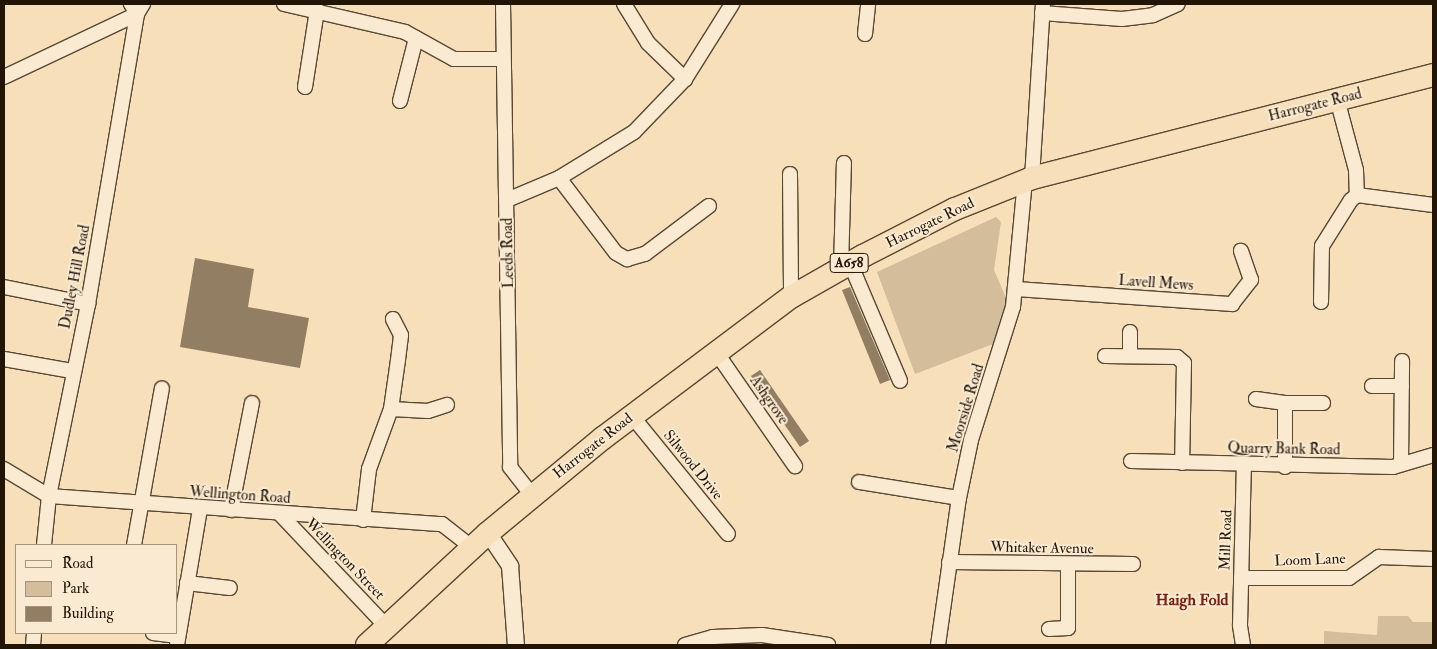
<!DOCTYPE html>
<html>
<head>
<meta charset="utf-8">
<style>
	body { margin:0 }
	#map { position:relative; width:1437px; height:649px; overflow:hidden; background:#f7dfb9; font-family:"IM FELL Double Pica",serif }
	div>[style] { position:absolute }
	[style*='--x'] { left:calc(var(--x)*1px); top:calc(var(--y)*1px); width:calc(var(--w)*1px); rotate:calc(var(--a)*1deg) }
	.green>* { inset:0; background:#d3bd9b }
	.building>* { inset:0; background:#917e63 }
	.roads { filter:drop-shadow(1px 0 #574833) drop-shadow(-1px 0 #574833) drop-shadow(0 1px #574833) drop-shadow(0 -1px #574833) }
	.minor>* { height:14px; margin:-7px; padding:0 7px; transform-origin:7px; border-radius:7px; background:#faead2 }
	.tertiary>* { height:16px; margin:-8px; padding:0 8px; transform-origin:8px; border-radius:8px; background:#faead2 }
	.trunk>* { height:22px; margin:-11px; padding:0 11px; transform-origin:11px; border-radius:11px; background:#f7dfb9 }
	span { translate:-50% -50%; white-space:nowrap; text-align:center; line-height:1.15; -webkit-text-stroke:4px #faead2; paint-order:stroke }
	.shield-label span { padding:1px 4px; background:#faead2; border:1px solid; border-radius:4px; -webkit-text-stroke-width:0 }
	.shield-label { font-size:14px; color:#221506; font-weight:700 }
	.street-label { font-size:15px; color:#221506 }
	.neighbourhood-label { font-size:16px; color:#7a1f14; font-weight:700 }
	.frame { position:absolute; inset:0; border:5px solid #221506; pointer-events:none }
	.legend { position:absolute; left:15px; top:544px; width:162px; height:90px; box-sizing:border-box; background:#faead2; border:1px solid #a49580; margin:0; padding:6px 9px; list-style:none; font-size:15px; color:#221506 }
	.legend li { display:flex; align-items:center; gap:10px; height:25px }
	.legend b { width:25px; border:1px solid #a49580 }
</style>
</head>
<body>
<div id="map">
	<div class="green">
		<i style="clip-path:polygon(996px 217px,1001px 222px,994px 270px,1007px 300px,993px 344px,915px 374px,877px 272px)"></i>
		<i style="clip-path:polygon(1378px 616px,1408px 616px,1413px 622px,1433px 622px,1433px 645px,1324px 645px,1324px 631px,1377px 635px)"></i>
	</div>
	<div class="building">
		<i style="clip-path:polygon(195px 258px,254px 269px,248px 307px,309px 318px,300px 368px,180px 347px)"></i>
		<i style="clip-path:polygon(850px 287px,890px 380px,880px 384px,842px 290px)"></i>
		<i style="clip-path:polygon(760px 370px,809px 441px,800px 447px,751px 376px)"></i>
	</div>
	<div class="roads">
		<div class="minor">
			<i style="--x:284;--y:4;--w:124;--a:13"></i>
			<i style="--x:405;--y:32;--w:56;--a:28.9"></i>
			<i style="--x:454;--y:59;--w:49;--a:0"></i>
			<i style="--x:503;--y:4;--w:463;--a:89.1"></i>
			<i style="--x:510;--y:467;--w:36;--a:52"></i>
			<i style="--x:624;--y:4;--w:46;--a:58.4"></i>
			<i style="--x:648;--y:43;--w:52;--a:44.2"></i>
			<i style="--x:1042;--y:13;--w:80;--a:4.3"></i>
			<i style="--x:1122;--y:19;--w:31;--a:-7"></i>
			<i style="--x:1153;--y:15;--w:27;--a:-24"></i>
			<i style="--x:865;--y:34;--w:30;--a:-84"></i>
			<i style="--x:4;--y:77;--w:147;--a:-25.3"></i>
			<i style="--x:137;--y:14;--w:12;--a:-59"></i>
			<i style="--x:305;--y:87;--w:78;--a:-81.1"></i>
			<i style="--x:1337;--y:99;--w:73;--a:75"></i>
			<i style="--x:1356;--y:170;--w:25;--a:88"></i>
			<i style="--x:400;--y:101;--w:65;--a:-75.7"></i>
			<i style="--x:790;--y:174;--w:123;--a:89.5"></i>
			<i style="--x:559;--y:178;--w:94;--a:52.8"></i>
			<i style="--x:616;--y:253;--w:13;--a:29"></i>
			<i style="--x:627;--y:259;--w:19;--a:-16"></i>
			<i style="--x:645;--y:254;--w:80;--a:-36.9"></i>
			<i style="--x:1032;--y:178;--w:174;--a:-86.4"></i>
			<i style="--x:507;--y:200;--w:56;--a:-22.9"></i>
			<i style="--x:559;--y:178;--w:88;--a:-31.5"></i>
			<i style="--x:634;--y:132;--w:74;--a:-46.1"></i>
			<i style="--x:685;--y:79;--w:89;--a:-57.9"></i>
			<i style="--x:850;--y:263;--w:128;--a:67"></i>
			<i style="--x:841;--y:268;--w:105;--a:-88.4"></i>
			<i style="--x:4;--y:287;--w:86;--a:11.4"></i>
			<i style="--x:1016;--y:289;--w:217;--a:4"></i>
			<i style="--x:1232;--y:304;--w:31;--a:-52"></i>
			<i style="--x:1251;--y:280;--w:31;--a:-109"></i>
			<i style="--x:1321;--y:302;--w:56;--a:-89"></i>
			<i style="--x:1322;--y:246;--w:54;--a:-57.8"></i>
			<i style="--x:1351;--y:200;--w:8;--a:-40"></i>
			<i style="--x:1357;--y:195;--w:77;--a:7.5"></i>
			<i style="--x:716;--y:352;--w:139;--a:55.3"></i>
			<i style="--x:1105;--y:356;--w:72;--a:0.8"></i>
			<i style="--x:1177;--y:357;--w:9;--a:41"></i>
			<i style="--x:1184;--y:363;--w:100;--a:91.1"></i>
			<i style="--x:1130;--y:356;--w:24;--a:-90"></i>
			<i style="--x:4;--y:359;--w:69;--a:10"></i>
			<i style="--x:1372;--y:386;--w:30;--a:0"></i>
			<i style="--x:1256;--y:399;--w:29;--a:8"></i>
			<i style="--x:1285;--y:403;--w:64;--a:90"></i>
			<i style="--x:1285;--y:403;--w:38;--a:0"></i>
			<i style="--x:391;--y:409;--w:37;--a:3"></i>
			<i style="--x:428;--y:411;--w:20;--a:-18"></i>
			<i style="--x:632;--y:416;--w:152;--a:50.9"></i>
			<i style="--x:1131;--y:461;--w:262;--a:1.3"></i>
			<i style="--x:1393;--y:467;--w:42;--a:-16.7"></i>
			<i style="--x:1401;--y:464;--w:103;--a:-89.4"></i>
			<i style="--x:4;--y:469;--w:52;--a:31"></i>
			<i style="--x:49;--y:496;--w:394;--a:4.1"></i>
			<i style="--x:442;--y:524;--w:39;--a:38"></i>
			<i style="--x:859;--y:482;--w:101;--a:9.1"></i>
			<i style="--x:231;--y:510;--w:109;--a:-78.9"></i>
			<i style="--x:280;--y:514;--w:154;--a:46.6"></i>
			<i style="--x:363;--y:520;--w:51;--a:-83.3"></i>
			<i style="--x:369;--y:469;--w:64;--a:-69.9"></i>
			<i style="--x:391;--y:409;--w:49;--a:-81.9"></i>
			<i style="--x:398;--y:360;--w:25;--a:-83"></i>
			<i style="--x:401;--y:335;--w:18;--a:-117"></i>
			<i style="--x:44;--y:545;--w:49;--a:-84.2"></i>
			<i style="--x:49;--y:496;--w:196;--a:-78.5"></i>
			<i style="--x:88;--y:304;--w:294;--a:-80.4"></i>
			<i style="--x:137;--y:14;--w:12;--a:-121"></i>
			<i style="--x:134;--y:545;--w:159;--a:-79.9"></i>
			<i style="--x:949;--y:562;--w:184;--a:0.6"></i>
			<i style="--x:1241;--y:578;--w:108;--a:0"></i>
			<i style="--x:1349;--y:578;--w:37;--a:-35"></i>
			<i style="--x:1379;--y:557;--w:54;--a:2.1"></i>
			<i style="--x:187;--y:583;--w:43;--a:6.6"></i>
			<i style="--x:1049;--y:629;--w:19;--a:-3"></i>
			<i style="--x:1068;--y:628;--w:62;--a:-90"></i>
			<i style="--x:153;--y:633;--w:25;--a:7"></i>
			<i style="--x:33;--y:645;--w:12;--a:-85"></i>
			<i style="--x:177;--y:645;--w:138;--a:-80.4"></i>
			<i style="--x:685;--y:645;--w:29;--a:-16"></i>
			<i style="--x:713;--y:637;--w:49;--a:-2.3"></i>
			<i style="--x:762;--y:635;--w:67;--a:8.6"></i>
			<i style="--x:938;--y:645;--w:148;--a:-81.9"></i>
			<i style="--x:959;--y:498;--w:59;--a:-78.3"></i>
			<i style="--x:971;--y:440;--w:139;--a:-72.5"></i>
			<i style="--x:1013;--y:307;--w:127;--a:-84.6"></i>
			<i style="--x:1243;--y:645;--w:20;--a:-99"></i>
			<i style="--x:1240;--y:625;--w:160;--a:-88.6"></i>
		</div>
		<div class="tertiary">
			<i style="--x:488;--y:533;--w:40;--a:56"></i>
			<i style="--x:510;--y:566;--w:79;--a:85.7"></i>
		</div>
		<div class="trunk">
			<i style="--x:367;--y:645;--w:165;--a:-42.8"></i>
			<i style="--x:488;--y:533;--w:149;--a:-39.6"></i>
			<i style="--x:603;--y:438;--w:235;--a:-36.9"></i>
			<i style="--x:791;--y:297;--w:83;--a:-29.7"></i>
			<i style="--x:863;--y:256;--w:103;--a:-27.1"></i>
			<i style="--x:955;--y:209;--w:83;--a:-21.9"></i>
			<i style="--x:1032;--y:178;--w:414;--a:-14.4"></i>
		</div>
	</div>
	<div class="shield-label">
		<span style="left:849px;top:263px">A658</span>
	</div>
	<div class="street-label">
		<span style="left:1315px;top:105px;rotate:-14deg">Harrogate Road</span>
		<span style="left:930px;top:223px;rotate:-26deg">Harrogate Road</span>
		<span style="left:508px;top:253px;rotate:-91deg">Leeds Road</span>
		<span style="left:75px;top:277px;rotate:-79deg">Dudley Hill Road</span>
		<span style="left:1156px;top:283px;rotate:4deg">Lavell Mews</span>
		<span style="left:769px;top:400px;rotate:55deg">Ashgrove</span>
		<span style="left:966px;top:408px;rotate:-73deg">Moorside Road</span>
		<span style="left:593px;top:446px;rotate:-38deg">Harrogate Road</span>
		<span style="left:1284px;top:449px;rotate:1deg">Quarry Bank Road</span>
		<span style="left:693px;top:465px;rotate:51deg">Silwood Drive</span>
		<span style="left:240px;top:495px;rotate:4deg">Wellington Road</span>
		<span style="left:1226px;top:540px;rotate:-88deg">Mill Road</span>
		<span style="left:1042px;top:548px;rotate:1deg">Whitaker Avenue</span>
		<span style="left:345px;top:559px;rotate:46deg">Wellington Street</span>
		<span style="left:1310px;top:560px;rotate:-2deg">Loom Lane</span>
	</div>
	<div class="neighbourhood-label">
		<span style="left:1192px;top:600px">Haigh Fold</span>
	</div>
	<div class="frame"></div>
	<ul class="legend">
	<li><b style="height:6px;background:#faead2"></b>Road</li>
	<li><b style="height:14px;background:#d3bd9b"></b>Park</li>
	<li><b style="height:14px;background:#917e63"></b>Building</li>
	</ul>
</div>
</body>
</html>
